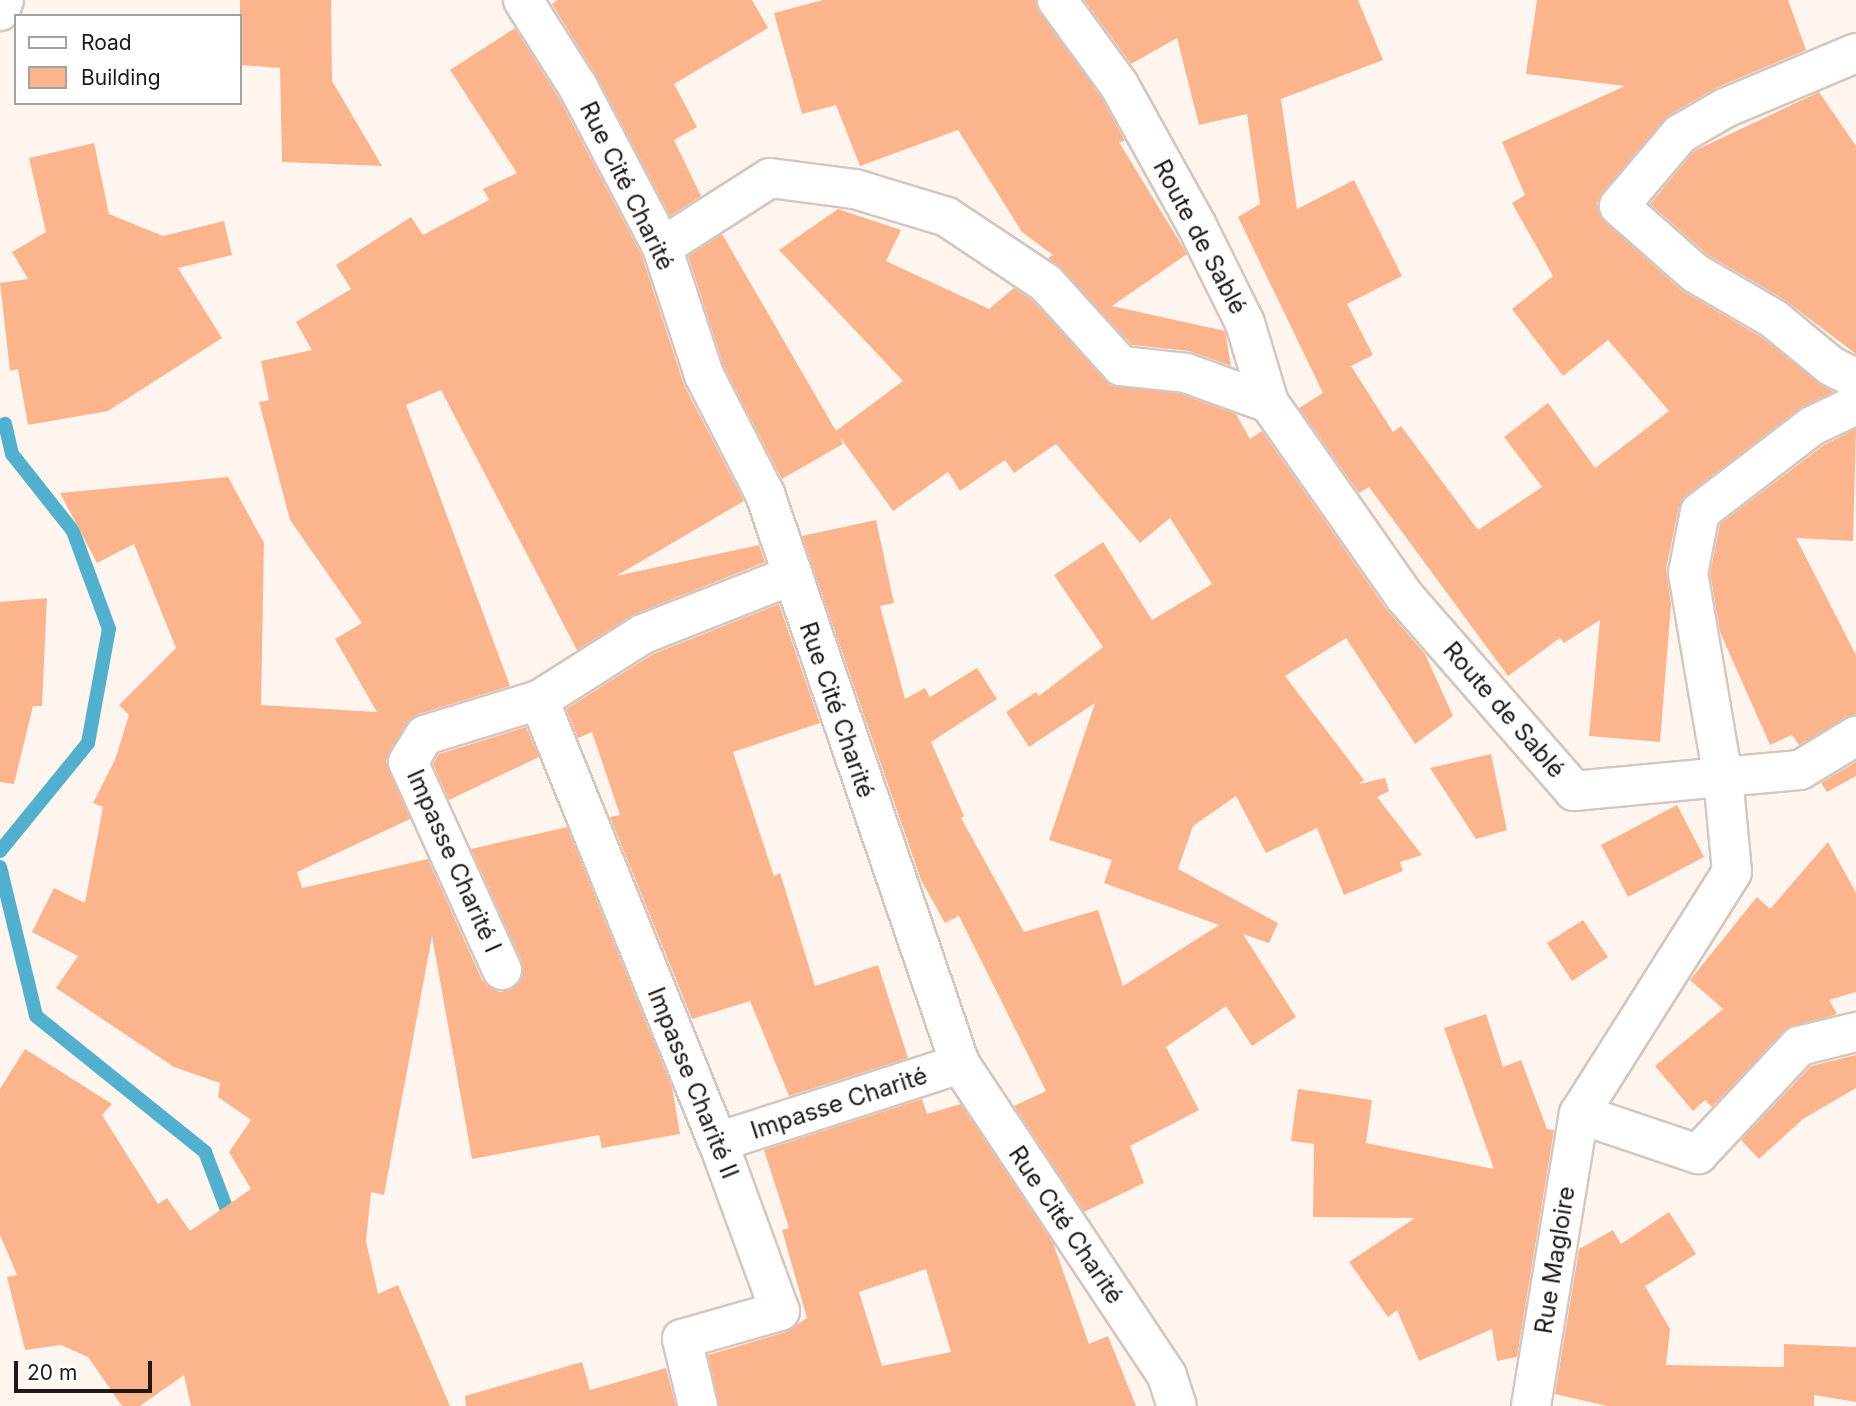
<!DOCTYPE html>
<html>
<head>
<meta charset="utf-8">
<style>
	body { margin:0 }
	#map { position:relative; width:1856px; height:1406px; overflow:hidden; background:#fff5ef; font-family:Inter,sans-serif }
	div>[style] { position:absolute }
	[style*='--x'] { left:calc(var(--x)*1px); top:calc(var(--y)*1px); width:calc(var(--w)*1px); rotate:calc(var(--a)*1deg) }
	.stream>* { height:14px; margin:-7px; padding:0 7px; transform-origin:7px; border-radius:7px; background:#50b0ce }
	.building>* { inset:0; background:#fcb48c }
	.roads { filter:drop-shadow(2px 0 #d3c7c0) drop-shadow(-2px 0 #d3c7c0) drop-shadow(0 2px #d3c7c0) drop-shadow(0 -2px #d3c7c0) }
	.minor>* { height:38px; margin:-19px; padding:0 19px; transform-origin:19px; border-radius:19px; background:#fff }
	span { translate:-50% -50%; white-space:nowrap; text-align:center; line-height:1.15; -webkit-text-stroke:6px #fff; paint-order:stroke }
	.street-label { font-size:24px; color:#1e1917 }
	.legend { position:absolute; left:14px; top:14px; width:228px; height:91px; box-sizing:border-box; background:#fff; border:2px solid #a5a3a2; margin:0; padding:9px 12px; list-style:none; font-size:21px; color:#1e1917 }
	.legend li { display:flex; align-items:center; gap:14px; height:35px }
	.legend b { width:35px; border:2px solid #a5a3a2 }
	.scale { position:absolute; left:14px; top:1361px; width:138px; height:32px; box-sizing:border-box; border:4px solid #1e1917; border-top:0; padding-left:9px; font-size:21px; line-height:24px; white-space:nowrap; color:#1e1917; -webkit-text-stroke:5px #fff; paint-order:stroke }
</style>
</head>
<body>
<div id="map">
	<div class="stream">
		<i style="--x:0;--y:851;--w:139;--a:-50.8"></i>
		<i style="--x:88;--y:743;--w:116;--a:-79.6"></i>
		<i style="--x:109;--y:629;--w:104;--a:-110.2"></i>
		<i style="--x:73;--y:531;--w:98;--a:-128.4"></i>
		<i style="--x:12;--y:454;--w:31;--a:-103"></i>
		<i style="--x:0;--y:867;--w:153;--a:76.4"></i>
		<i style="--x:36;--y:1016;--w:217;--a:38.8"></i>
		<i style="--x:205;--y:1152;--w:76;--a:69.2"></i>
	</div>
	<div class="building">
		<i style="clip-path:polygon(240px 0,331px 0,332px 81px,382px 166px,282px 162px,280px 68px,240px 65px)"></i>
		<i style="clip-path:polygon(558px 0,752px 0,768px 28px,674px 84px,697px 127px,674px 140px,701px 196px,670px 216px,597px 77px,552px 4px)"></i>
		<i style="clip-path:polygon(823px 0,1036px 0,1101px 97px,1125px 141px,1119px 142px,1187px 254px,1112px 306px,1225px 331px,1231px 366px,1189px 351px,1132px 345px,1048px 258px,1053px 255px,1022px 232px,958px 130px,860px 166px,836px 105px,802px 114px,774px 13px)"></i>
		<i style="clip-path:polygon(1084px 0,1358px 0,1383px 60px,1281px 99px,1297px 209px,1354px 180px,1402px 276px,1347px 304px,1373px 355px,1351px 366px,1393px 432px,1401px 426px,1478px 530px,1542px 487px,1504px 437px,1548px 403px,1595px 468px,1669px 411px,1608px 340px,1563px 376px,1512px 309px,1553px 276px,1512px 203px,1525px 195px,1502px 142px,1625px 86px,1526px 74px,1537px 0,1788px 0,1806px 50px,1716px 88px,1669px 115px,1597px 203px,1605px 222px,1681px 290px,1761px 337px,1833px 392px,1799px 409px,1687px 495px,1679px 507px,1666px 569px,1671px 604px,1660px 742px,1589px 736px,1600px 620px,1564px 643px,1560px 638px,1508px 676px,1369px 487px,1359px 493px,1299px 408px,1323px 393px,1238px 217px,1260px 204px,1247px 114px,1199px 125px,1177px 38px,1131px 64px)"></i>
		<i style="clip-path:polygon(515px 28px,559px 98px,642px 256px,684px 385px,744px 501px,616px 576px,759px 545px,765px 562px,635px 614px,577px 650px,441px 390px,406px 405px,510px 686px,419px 714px,407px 723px,386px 761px,410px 819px,297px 872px,302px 888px,428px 859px,482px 980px,499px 992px,510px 990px,520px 982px,522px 962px,471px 849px,567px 827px,672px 1087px,680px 1134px,602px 1148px,599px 1135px,472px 1159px,432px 936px,384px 1195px,371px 1192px,366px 1241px,378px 1294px,398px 1285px,450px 1406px,191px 1406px,184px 1375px,140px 1406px,122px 1406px,88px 1357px,61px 1345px,25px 1350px,7px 1277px,17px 1275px,0 1235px,0 1089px,25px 1049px,112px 1104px,102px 1115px,158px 1204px,167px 1198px,190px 1231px,251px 1189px,229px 1152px,251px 1120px,218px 1097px,220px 1083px,174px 1067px,56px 988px,78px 956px,32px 932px,54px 888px,85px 903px,103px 807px,93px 803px,115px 760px,129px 715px,119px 705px,176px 648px,134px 544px,97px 563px,60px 493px,228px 477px,264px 543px,261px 705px,377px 712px,335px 639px,362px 623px,290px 520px,259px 402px,269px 400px,261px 361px,312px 350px,296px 322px,351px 289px,336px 265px,411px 217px,423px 235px,489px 200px,483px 189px,517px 173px,450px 70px)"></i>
		<i style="clip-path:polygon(1819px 92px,1856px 146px,1856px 354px,1785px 300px,1708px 255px,1650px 204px,1694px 151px)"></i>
		<i style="clip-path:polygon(94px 143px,109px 214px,163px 236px,224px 221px,232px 255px,178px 268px,222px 338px,108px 411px,28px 425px,18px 369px,10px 371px,0 283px,28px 279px,12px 252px,46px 232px,29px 158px)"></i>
		<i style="clip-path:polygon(838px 209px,901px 230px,886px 261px,989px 309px,1014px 288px,1032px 300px,1106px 381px,1181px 394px,1236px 414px,1250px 439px,1262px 431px,1387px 610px,1425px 654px,1453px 716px,1415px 744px,1346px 638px,1285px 676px,1364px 780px,1359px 784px,1385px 778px,1389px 791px,1377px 797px,1422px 855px,1400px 862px,1403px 871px,1344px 895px,1317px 828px,1266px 853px,1236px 796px,1193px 826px,1178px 869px,1278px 923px,1269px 943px,1243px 934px,1296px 1017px,1252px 1046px,1226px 1006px,1166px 1047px,1199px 1110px,1130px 1146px,1144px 1183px,1084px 1212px,1014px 1106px,1046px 1091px,959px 916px,945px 923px,921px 880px,802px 536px,876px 520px,894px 603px,880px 606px,905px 699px,925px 688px,930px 697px,977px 668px,997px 699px,931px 742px,964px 816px,961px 818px,1024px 932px,1098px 910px,1123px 986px,1219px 925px,1104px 883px,1112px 860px,1049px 840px,1095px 703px,1029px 747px,1006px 712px,1036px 692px,1039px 696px,1103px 647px,1054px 575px,1103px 542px,1152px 620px,1212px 584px,1170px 518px,1140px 543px,1056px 444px,1014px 473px,1005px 460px,960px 491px,948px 472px,893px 511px,840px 437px,843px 444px,782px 479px,724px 367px,688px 256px,722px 234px,836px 431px,903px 381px,779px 250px)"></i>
		<i style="clip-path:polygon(1856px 429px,1853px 541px,1796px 538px,1856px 655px,1856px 714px,1799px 745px,1792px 735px,1770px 745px,1720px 632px,1710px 573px,1720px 524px,1824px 445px)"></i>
		<i style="clip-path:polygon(47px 598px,42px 706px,33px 706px,14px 784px,0 782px,0 602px)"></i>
		<i style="clip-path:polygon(779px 604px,820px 723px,733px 752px,774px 876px,780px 873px,815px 986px,878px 965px,908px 1058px,789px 1096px,750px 1001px,692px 1019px,610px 817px,620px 815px,592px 732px,578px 738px,566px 709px,653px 654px)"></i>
		<i style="clip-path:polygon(526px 727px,539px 757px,449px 800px,433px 764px,439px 754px)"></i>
		<i style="clip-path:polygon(1491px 754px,1507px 830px,1476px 839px,1430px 768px)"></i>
		<i style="clip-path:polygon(1856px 762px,1856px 776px,1827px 792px,1821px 783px)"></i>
		<i style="clip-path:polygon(1677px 805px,1704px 857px,1628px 897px,1601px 845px)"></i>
		<i style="clip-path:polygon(1828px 842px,1856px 893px,1856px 992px,1829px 1000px,1837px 1014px,1784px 1031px,1712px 1107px,1705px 1100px,1693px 1111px,1655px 1066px,1723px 1009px,1690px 980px,1757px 897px,1770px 909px)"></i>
		<i style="clip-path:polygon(1583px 920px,1608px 957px,1572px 981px,1547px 943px)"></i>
		<i style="clip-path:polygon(1486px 1014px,1503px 1067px,1521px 1060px,1547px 1129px,1554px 1130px,1517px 1357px,1497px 1361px,1492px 1329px,1419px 1361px,1397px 1310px,1388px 1317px,1349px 1262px,1415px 1218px,1313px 1217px,1314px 1144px,1291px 1141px,1298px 1089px,1372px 1100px,1366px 1143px,1494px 1169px,1444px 1028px)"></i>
		<i style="clip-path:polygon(1856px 1055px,1856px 1088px,1803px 1119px,1759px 1159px,1741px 1140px,1811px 1066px)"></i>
		<i style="clip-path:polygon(evenodd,922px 1099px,927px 1114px,961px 1104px,1053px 1243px,1089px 1344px,1108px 1336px,1136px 1406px,719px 1406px,708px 1355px,786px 1332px,807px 1318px,782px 1230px,789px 1228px,764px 1150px,922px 1099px,926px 1269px,951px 1352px,882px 1366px,859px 1292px,926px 1269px)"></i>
		<i style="clip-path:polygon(1669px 1212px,1696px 1254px,1645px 1286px,1670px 1329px,1666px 1365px,1784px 1367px,1784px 1344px,1856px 1347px,1856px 1402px,1814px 1395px,1814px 1406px,1607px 1406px,1555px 1394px,1579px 1249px,1613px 1230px,1621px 1244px)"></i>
		<i style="clip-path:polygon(582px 1362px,590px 1390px,666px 1368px,676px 1406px,466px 1406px,465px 1396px)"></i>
	</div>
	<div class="roads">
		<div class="minor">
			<i style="--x:523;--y:0;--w:103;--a:57.7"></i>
			<i style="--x:578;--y:87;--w:181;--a:62.3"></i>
			<i style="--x:662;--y:247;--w:135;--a:71.8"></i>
			<i style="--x:704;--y:375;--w:134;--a:62.9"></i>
			<i style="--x:765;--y:494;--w:602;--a:71.11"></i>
			<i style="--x:960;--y:1064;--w:374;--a:56.4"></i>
			<i style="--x:1167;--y:1376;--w:32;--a:72"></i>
			<i style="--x:1057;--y:0;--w:105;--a:53.9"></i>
			<i style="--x:1119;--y:85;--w:159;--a:61"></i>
			<i style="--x:1196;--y:224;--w:110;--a:63.7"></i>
			<i style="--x:1245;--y:323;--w:84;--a:73.3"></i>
			<i style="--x:1269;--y:403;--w:237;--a:55"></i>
			<i style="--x:1405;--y:597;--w:257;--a:48.9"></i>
			<i style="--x:1574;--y:791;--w:150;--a:-5.4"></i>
			<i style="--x:1723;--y:777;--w:95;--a:84.6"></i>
			<i style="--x:1732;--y:872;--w:286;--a:122.3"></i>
			<i style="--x:1579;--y:1114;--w:126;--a:18.6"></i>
			<i style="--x:1698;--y:1154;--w:148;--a:-46.9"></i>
			<i style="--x:1799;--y:1046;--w:59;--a:-13.8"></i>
			<i style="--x:0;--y:11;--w:12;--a:-70"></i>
			<i style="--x:1856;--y:53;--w:142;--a:157.2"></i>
			<i style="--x:1725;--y:108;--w:52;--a:150"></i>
			<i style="--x:1680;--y:134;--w:94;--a:130.3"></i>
			<i style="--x:1619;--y:206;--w:101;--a:41.4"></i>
			<i style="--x:1695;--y:273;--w:91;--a:30.2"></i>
			<i style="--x:1774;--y:319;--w:74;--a:39.5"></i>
			<i style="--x:1831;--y:366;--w:28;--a:27"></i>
			<i style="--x:662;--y:247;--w:128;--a:-32.6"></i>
			<i style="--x:770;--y:178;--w:86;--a:7.4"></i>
			<i style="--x:855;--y:189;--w:96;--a:16.9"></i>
			<i style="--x:947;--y:217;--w:119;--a:33.7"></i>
			<i style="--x:1046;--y:283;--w:112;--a:47.9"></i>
			<i style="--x:1121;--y:366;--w:65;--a:6.1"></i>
			<i style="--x:1186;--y:373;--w:88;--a:19.9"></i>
			<i style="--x:1856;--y:405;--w:49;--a:154.5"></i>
			<i style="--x:1812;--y:426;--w:141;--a:142.5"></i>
			<i style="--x:1700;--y:512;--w:62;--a:101.1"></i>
			<i style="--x:1688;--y:573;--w:207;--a:80.3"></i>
			<i style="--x:1723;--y:777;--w:77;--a:-5.2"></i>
			<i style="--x:1800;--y:770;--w:66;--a:-31.3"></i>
			<i style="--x:539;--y:700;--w:477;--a:68"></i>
			<i style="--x:718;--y:1142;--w:180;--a:69.9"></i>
			<i style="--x:780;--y:1311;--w:102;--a:164.1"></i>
			<i style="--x:682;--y:1339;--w:69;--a:76.6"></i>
			<i style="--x:502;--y:970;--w:228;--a:-114.3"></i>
			<i style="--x:408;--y:762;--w:32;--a:-58"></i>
			<i style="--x:425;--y:735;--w:119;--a:-17.1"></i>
			<i style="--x:539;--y:700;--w:123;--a:-32.4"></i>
			<i style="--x:643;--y:634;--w:158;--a:-21.5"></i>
			<i style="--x:718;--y:1142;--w:254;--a:-17.9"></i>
			<i style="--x:1531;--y:1406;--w:296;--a:-80.7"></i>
		</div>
	</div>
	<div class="street-label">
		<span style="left:627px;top:186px;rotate:64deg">Rue Cité Charité</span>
		<span style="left:1200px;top:237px;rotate:62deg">Route de Sablé</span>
		<span style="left:837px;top:710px;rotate:71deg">Rue Cité Charité</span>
		<span style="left:1504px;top:710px;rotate:49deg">Route de Sablé</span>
		<span style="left:454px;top:861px;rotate:66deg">Impasse Charité I</span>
		<span style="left:693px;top:1083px;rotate:68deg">Impasse Charité II</span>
		<span style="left:839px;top:1103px;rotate:-18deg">Impasse Charité</span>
		<span style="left:1066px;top:1225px;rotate:56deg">Rue Cité Charité</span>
		<span style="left:1555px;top:1260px;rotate:-81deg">Rue Magloire</span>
	</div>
	<ul class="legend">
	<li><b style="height:9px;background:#fff"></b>Road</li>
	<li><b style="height:19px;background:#fcb48c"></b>Building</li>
	</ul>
	<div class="scale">20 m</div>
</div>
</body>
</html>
